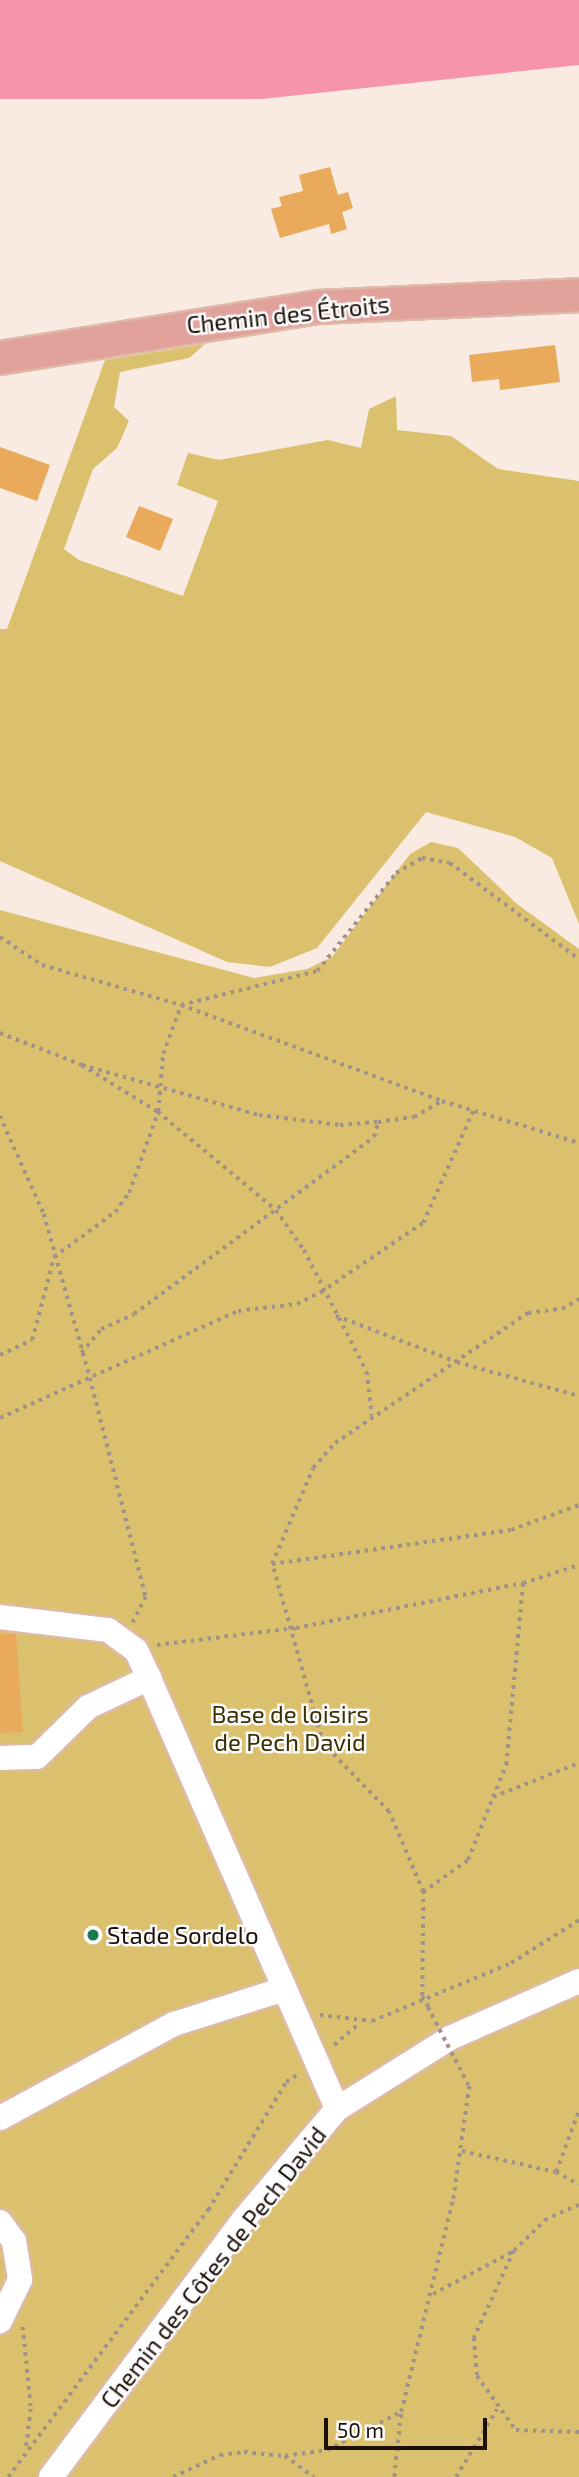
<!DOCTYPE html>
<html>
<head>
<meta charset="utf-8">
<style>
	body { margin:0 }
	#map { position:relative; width:579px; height:2477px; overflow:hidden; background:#f9eae2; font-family:"Exo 2",sans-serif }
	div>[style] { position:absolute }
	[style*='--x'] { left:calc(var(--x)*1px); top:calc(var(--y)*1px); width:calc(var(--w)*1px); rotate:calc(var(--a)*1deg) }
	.green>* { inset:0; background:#dbc16d }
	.water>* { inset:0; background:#f694ac }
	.building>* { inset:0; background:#e9aa5c }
	.path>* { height:3.5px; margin-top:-1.75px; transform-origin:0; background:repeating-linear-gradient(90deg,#a0928a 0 3.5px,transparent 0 8.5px) }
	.roads { filter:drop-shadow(2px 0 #debaa7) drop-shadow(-2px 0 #debaa7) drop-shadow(0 2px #debaa7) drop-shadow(0 -2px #debaa7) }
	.minor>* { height:24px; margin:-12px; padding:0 12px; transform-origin:12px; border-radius:12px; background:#fff }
	.major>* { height:32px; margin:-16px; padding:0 16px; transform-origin:16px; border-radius:16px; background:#e1a29c }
	.path-bridge>* { height:3.5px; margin-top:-1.75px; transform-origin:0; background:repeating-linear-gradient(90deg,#a0928a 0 3.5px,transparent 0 8.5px) }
	.dots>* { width:19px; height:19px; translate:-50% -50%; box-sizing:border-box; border:4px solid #fbfbfb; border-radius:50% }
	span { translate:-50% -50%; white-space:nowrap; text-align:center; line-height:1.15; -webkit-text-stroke:5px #fbfbfb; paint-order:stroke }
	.street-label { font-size:24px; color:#1c1009 }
	.park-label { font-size:24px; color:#3a2e03 }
	.poi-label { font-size:24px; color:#1c1009 }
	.left { translate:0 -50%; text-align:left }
	.scale { position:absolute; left:324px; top:2418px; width:163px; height:32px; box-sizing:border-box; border:4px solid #1c1009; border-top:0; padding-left:9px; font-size:21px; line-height:24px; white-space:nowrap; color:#1c1009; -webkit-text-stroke:5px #fbfbfb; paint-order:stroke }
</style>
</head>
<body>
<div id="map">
	<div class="green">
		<i style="clip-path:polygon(205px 344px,189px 358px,120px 372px,114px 407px,129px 421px,117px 448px,93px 469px,64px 549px,79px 560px,183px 596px,218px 501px,177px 485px,188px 453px,219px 460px,328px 440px,361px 448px,369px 409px,396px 396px,397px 430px,451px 436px,498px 469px,579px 481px,579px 924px,552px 858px,515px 837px,426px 812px,317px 948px,270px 967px,227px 962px,0 861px,0 629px,7px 629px,105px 360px)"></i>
		<i style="clip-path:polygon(431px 842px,458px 848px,517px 904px,579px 949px,579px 2477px,0 2477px,0 910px,254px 978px,307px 969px,332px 957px,410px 854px)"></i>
	</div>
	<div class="water">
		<i style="clip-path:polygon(0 0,579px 0,579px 65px,262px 99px,0 99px)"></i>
	</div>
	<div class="building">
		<i style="clip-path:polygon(330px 167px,338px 195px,348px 192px,353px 208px,342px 212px,347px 229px,331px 234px,329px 224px,280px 238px,271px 209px,282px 206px,279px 197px,303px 191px,299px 175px)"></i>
		<i style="clip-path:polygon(555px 345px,560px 382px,500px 390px,499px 379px,472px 382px,469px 355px)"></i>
		<i style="clip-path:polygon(0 447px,50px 465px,37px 501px,0 488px)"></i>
		<i style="clip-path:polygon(139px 506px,173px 519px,160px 551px,126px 537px)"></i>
		<i style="clip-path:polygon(0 1634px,16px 1634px,23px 1732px,0 1733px)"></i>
	</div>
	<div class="path">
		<i style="--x:0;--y:937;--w:50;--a:33.7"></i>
		<i style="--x:42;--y:965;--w:145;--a:16.1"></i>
		<i style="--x:181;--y:1005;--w:278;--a:20.2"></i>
		<i style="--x:442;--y:1101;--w:143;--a:17"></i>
		<i style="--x:0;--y:1033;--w:88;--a:21.3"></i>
		<i style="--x:82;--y:1065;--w:184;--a:15.8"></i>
		<i style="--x:259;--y:1115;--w:82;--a:7"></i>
		<i style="--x:340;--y:1125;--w:38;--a:-5"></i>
		<i style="--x:378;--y:1122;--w:36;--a:-8"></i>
		<i style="--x:414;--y:1117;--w:32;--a:-30"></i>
		<i style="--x:82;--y:1065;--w:89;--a:31.7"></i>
		<i style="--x:158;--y:1112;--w:153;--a:39.7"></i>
		<i style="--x:276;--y:1210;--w:49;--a:55"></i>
		<i style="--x:304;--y:1250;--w:137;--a:62.7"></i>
		<i style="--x:367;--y:1372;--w:44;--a:83.5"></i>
		<i style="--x:0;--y:1116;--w:107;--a:65.8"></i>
		<i style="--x:44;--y:1214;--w:170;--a:74.3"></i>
		<i style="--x:90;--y:1378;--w:226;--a:75.7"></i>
		<i style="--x:146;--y:1597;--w:29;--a:117"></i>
		<i style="--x:336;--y:1316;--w:129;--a:20.8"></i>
		<i style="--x:457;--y:1362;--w:127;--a:15.6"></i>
		<i style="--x:81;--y:1353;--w:31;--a:-50"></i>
		<i style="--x:101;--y:1329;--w:36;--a:-24"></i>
		<i style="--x:134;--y:1314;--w:298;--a:-36.4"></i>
		<i style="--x:374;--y:1137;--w:16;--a:-75"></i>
		<i style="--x:0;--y:1355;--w:35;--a:-25"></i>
		<i style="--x:32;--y:1340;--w:86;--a:-75.2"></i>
		<i style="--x:54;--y:1257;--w:76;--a:-36.4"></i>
		<i style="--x:115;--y:1212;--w:24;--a:-54"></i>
		<i style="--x:129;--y:1193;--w:86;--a:-70.3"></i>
		<i style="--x:158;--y:1112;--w:58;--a:-85.1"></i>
		<i style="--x:163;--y:1054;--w:52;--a:-69.8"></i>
		<i style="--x:181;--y:1005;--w:140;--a:-14"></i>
		<i style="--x:317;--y:971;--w:126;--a:-51.1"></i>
		<i style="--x:396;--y:873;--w:30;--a:-30"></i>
		<i style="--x:422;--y:858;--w:28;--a:10"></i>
		<i style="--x:450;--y:863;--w:161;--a:36.7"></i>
		<i style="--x:0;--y:1418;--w:261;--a:-24.2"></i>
		<i style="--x:238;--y:1311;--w:59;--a:-6.8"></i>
		<i style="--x:297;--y:1304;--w:27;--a:-27"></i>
		<i style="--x:321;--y:1292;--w:123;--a:-34.1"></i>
		<i style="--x:423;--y:1223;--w:123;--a:-65.9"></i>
		<i style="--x:272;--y:1564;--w:241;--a:-8.1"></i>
		<i style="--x:511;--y:1530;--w:72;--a:-20.2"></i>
		<i style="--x:157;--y:1645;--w:140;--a:-7"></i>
		<i style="--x:296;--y:1628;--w:231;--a:-11.2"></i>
		<i style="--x:523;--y:1583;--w:59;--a:-17.8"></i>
		<i style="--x:493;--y:1797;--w:35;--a:-68"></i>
		<i style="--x:506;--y:1765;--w:183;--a:-84.7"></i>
		<i style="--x:423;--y:1892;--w:87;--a:-113"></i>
		<i style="--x:389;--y:1812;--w:95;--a:-134.1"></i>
		<i style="--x:323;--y:1744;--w:187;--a:-105.8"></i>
		<i style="--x:272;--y:1564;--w:104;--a:-66.9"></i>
		<i style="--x:313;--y:1468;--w:33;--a:-49"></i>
		<i style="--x:335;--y:1443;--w:233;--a:-34"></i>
		<i style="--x:528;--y:1313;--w:34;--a:-7"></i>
		<i style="--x:562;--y:1309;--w:20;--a:-30"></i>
		<i style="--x:428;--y:2007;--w:13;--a:-119"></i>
		<i style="--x:422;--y:1996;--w:104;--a:-89.4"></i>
		<i style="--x:423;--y:1892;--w:55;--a:-35.4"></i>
		<i style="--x:468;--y:1860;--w:68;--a:-68.4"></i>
		<i style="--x:493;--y:1797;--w:92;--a:-21.6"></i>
		<i style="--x:320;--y:2015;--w:52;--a:6.6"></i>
		<i style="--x:372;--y:2021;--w:151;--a:-22.6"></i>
		<i style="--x:511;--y:1963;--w:80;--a:-32.3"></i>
		<i style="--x:334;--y:2045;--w:34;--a:-40"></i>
		<i style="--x:462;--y:2151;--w:96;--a:12.6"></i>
		<i style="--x:556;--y:2172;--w:26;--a:29"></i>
		<i style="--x:556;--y:2172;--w:66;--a:-69.6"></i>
		<i style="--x:579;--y:2205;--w:35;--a:156"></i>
		<i style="--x:547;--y:2219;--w:46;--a:135.9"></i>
		<i style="--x:514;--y:2251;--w:96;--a:114.7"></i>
		<i style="--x:474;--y:2338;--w:38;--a:85"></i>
		<i style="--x:477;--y:2376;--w:67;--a:54.2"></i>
		<i style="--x:516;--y:2430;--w:63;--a:1.8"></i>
		<i style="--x:433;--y:2294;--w:89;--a:-28"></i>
		<i style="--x:23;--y:2327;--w:82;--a:84.4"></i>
		<i style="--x:31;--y:2409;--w:39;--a:97"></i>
		<i style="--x:285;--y:2456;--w:42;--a:-8.1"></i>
		<i style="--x:327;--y:2450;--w:83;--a:-27.2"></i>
		<i style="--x:8;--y:2477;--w:334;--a:-53.2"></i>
		<i style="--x:208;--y:2210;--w:150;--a:-58.6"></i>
		<i style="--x:286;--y:2082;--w:15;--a:-32"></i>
		<i style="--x:173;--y:2477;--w:52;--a:-25.1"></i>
		<i style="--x:220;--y:2455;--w:24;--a:-7"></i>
		<i style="--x:244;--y:2452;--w:41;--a:5.6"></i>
		<i style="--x:285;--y:2456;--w:36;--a:36"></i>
		<i style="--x:394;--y:2477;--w:65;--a:-83.9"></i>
		<i style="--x:401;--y:2412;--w:219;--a:-76.3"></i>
		<i style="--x:453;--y:2199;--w:114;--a:-81.9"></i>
		<i style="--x:456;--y:2477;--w:79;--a:-58.9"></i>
	</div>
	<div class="roads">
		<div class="minor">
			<i style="--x:0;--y:1617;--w:109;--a:6.9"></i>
			<i style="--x:108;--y:1630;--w:34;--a:36"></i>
			<i style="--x:136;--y:1650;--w:31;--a:65"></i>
			<i style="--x:0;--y:1758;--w:37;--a:-2"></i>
			<i style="--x:37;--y:1757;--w:71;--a:-44.4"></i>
			<i style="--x:88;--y:1707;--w:68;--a:-25.4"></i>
			<i style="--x:149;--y:1678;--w:470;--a:66.4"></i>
			<i style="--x:0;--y:2118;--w:198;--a:-28.4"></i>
			<i style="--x:174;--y:2024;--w:112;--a:-17.6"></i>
			<i style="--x:0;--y:2222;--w:24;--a:54"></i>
			<i style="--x:14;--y:2241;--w:39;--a:81"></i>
			<i style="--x:20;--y:2280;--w:46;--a:116"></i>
			<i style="--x:51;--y:2477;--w:322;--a:-53.2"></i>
			<i style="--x:244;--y:2219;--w:144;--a:-49.8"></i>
			<i style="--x:337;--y:2109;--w:133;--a:-32.1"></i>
			<i style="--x:450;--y:2038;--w:141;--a:-23.8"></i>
		</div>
		<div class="major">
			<i style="--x:0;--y:358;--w:322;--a:-9.1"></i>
			<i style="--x:318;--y:307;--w:261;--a:-2.6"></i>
		</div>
	</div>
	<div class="path-bridge">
		<i style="--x:428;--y:2007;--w:89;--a:62.6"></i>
	</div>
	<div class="dots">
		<i style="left:93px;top:1935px;background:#1b794f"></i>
	</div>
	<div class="street-label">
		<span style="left:288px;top:314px;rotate:-6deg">Chemin des Étroits</span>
		<span style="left:213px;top:2267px;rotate:-52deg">Chemin des Côtes de Pech David</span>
	</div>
	<div class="park-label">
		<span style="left:290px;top:1728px">Base de loisirs<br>de Pech David</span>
	</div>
	<div class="poi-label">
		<span class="left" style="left:107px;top:1935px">Stade Sordelo</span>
	</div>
	<div class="scale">50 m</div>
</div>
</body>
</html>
